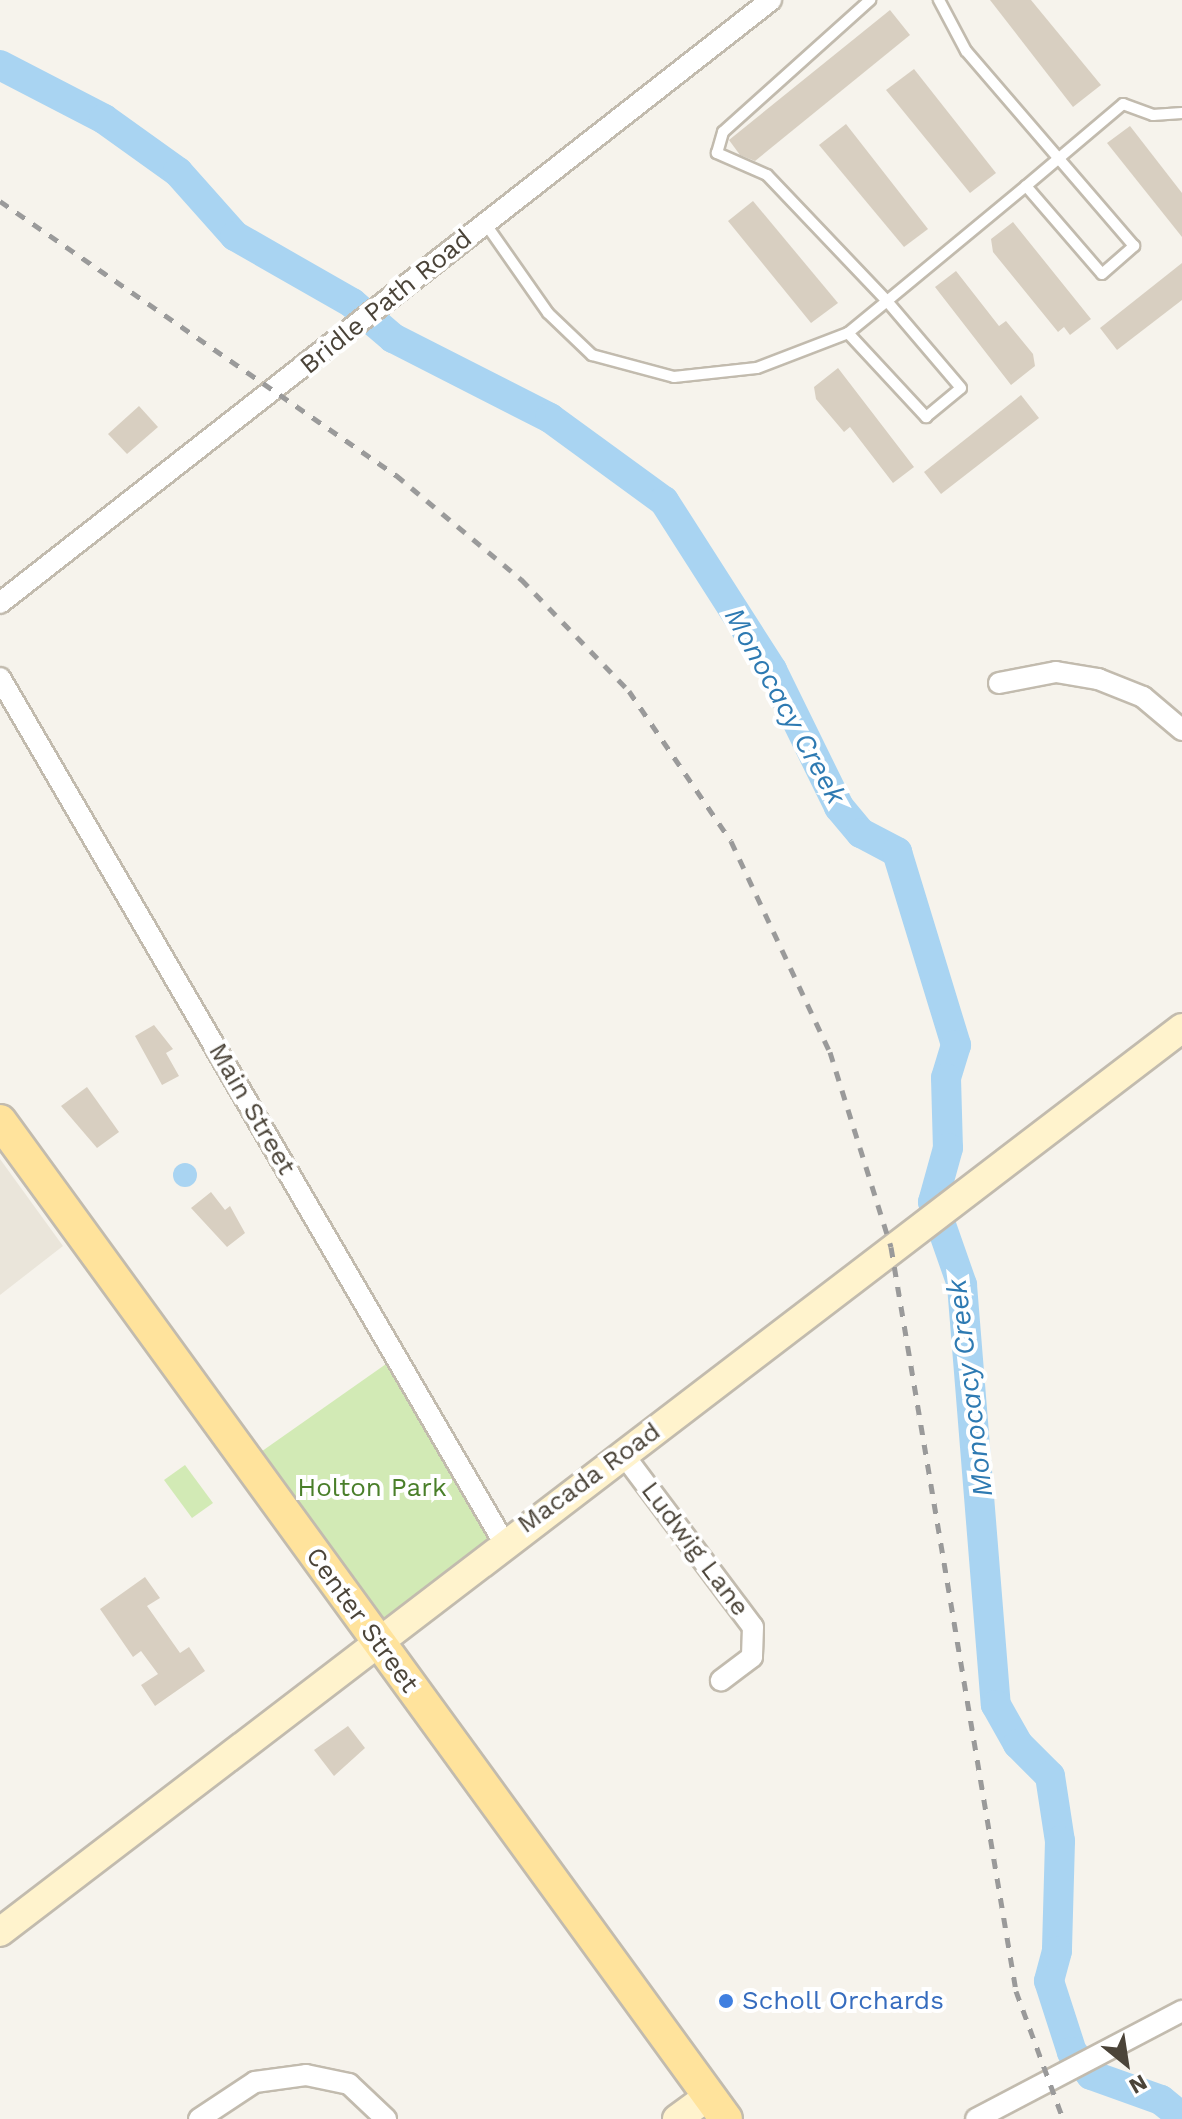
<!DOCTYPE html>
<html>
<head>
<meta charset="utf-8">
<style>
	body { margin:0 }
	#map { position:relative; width:1182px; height:2119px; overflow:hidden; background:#f6f3ec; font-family:"Work Sans",sans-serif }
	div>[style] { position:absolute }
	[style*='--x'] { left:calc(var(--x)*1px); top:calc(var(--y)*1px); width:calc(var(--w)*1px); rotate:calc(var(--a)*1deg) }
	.residential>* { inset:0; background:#eae5da }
	.green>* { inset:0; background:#d2eab5 }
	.water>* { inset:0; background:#a9d4f2 }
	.round { border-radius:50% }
	.river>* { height:30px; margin:-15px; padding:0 15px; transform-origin:15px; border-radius:15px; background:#a9d4f2 }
	.building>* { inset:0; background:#d8cfc1 }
	.roads { filter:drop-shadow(2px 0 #c2bbae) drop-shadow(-2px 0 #c2bbae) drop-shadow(0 2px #c2bbae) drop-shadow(0 -2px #c2bbae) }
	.lane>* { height:10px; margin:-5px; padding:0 5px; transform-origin:5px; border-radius:5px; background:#fff }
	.street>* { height:20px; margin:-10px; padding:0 10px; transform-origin:10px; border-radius:10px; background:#fff }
	.secondary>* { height:28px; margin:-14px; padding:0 14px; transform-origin:14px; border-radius:14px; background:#fff3cd }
	.primary>* { height:32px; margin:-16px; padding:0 16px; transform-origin:16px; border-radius:16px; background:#ffe39c }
	.rail>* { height:5px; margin-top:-2.5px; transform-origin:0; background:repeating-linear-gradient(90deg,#9a9a9a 0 10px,transparent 0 20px) }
	.dots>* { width:22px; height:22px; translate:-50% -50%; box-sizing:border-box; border:4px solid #fff; border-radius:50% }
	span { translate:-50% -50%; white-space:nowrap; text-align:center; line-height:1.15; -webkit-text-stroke:8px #fff; paint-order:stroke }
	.street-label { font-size:26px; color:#4b4439 }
	.park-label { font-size:26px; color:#4a7f2a }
	.shop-label { font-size:26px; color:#366cbe }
	.left { translate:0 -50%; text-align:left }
	.water-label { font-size:28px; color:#2e7ab2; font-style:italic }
	.north { position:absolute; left:1086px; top:2023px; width:80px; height:80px; -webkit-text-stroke:6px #fff; paint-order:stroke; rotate:150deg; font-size:22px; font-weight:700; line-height:32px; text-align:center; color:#4b4439 }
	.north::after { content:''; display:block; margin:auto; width:28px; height:36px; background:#4b4439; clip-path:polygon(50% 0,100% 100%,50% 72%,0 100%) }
</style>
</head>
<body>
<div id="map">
	<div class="residential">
		<i style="clip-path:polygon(0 1159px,63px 1246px,0 1295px)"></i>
	</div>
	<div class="green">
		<i style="clip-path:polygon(396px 1357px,503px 1541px,378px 1641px,245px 1463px)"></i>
		<i style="clip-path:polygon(185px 1465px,213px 1503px,192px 1518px,164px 1480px)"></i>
	</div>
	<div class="water">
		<i class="round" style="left:173px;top:1163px;width:24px;height:24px"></i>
	</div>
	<div class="river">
		<i style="--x:0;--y:65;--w:117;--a:27.4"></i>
		<i style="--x:104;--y:119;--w:91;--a:35.6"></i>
		<i style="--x:178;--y:172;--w:86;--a:48.3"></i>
		<i style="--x:235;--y:236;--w:135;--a:29.8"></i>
		<i style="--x:352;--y:303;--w:54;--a:40.5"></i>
		<i style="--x:393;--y:338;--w:176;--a:27"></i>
		<i style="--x:550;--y:418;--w:141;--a:36.1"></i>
		<i style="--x:664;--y:501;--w:201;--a:57.4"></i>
		<i style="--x:772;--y:670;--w:153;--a:63.9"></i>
		<i style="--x:839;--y:807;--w:34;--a:50"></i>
		<i style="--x:861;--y:833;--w:41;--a:27.8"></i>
		<i style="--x:897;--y:852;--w:202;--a:73"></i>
		<i style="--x:956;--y:1045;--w:34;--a:107"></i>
		<i style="--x:946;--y:1078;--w:70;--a:88.4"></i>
		<i style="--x:948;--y:1148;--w:56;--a:105.5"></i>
		<i style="--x:933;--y:1202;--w:88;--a:70.7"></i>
		<i style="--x:962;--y:1285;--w:421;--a:85.4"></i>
		<i style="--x:996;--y:1705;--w:45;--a:60.6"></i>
		<i style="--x:1018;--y:1744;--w:45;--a:45"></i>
		<i style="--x:1050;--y:1776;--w:66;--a:81.3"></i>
		<i style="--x:1060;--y:1841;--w:110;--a:91.6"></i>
		<i style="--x:1057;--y:1951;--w:31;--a:105"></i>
		<i style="--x:1049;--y:1981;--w:75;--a:72.1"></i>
		<i style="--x:1072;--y:2052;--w:30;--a:50"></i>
		<i style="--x:1091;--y:2075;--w:74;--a:19.7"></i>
		<i style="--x:1161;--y:2100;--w:27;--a:39"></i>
	</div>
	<div class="building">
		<i style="clip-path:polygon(990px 0,1031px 0,1101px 85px,1073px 107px)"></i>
		<i style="clip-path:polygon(890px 10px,910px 35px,755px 161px,740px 155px,729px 140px)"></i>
		<i style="clip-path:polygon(914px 69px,996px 173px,970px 193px,886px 90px)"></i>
		<i style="clip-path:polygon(846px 124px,928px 229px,904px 247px,819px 145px)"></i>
		<i style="clip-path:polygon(1130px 126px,1182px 193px,1182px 237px,1107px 143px)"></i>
		<i style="clip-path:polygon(753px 201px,838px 303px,811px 323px,728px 221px)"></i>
		<i style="clip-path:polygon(1013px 222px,1091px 319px,1070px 335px,1064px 327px,1058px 332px,993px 252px,991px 239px)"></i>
		<i style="clip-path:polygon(1182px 263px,1182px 300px,1117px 350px,1100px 328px)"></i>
		<i style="clip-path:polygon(956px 271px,999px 326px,1006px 321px,1033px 354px,1035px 366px,1011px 385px,935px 287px)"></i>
		<i style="clip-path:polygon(838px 368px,914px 467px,893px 483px,850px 427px,844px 432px,816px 399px,814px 387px)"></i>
		<i style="clip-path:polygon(1021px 395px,1039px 418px,941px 494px,924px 472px)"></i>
		<i style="clip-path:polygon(139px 406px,158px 427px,127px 454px,108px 434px)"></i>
		<i style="clip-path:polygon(154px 1025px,173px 1049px,166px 1053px,179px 1076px,162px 1085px,135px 1036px)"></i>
		<i style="clip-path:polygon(87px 1087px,119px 1132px,97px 1148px,61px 1106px)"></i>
		<i style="clip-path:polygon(211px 1192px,225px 1210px,230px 1206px,245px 1233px,227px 1247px,191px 1208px)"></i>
		<i style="clip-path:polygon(145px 1577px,160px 1598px,147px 1606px,180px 1653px,189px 1647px,205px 1671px,155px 1706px,141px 1685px,158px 1674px,141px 1651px,133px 1657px,100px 1609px)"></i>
		<i style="clip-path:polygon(348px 1726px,365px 1748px,334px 1776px,314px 1750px)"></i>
	</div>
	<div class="roads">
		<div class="lane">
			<i style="--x:1026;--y:186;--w:127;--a:-40.2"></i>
			<i style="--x:1123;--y:104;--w:32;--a:20"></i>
			<i style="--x:1153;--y:115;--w:29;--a:-4"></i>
			<i style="--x:485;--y:223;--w:110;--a:55"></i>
			<i style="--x:548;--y:313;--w:61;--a:43.7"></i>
			<i style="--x:592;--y:355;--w:85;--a:15"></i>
			<i style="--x:674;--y:377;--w:83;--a:-6.2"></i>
			<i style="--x:757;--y:368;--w:97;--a:-21"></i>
			<i style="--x:848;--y:333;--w:115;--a:47.1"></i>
			<i style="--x:926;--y:417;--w:45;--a:-39.6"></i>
			<i style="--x:961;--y:388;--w:114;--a:-130.4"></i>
			<i style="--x:887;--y:301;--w:180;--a:-39.6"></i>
			<i style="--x:1026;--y:186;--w:116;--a:49.2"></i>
			<i style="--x:1102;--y:274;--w:43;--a:-41.2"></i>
			<i style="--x:1134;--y:246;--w:257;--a:-130.7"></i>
			<i style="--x:966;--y:51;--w:58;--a:-117.9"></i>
			<i style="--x:848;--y:333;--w:50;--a:-39.4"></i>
			<i style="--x:887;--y:301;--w:174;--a:-133.6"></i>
			<i style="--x:767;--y:175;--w:55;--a:-156.3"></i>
			<i style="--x:717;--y:153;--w:22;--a:-74"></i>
			<i style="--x:723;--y:132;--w:198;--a:-41.9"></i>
		</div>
		<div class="street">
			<i style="--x:0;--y:603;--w:979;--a:-38.03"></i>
			<i style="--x:0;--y:678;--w:999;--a:59.76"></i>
			<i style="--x:999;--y:683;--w:58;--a:-10.9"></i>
			<i style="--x:1056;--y:672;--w:43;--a:9.5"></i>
			<i style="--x:1098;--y:679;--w:48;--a:21.8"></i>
			<i style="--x:1143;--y:697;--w:51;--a:40.2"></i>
			<i style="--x:623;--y:1454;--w:216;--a:53.1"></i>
			<i style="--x:753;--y:1627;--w:30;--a:92"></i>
			<i style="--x:752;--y:1657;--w:39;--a:143"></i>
			<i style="--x:199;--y:2119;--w:67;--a:-33.5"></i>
			<i style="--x:255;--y:2082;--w:51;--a:-7.8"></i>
			<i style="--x:306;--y:2075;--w:44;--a:11.8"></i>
			<i style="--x:349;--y:2084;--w:51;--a:43.4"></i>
			<i style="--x:976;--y:2119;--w:233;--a:-27.7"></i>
		</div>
		<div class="secondary">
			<i style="--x:0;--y:1932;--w:1488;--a:-37.41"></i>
			<i style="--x:677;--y:2119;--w:39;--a:-36"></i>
		</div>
		<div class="primary">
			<i style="--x:0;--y:1121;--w:1234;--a:53.97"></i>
		</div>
	</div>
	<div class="rail">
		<i style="--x:0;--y:201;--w:482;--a:34.7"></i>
		<i style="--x:396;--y:475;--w:163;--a:39.8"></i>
		<i style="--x:521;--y:579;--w:156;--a:46"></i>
		<i style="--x:629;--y:691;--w:181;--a:55.8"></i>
		<i style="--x:731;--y:841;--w:233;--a:64.9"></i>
		<i style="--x:830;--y:1052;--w:204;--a:72.6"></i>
		<i style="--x:891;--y:1247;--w:754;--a:80.46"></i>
		<i style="--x:1016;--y:1991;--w:136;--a:69.8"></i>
	</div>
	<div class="dots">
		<i style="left:726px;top:2001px;background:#3f7fe0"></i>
	</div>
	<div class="street-label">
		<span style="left:386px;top:302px;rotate:-39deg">Bridle Path Road</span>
		<span style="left:252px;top:1109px;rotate:60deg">Main Street</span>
		<span style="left:589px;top:1478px;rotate:-36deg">Macada Road</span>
		<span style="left:695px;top:1549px;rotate:53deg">Ludwig Lane</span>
		<span style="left:362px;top:1620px;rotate:54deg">Center Street</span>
	</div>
	<div class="park-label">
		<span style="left:372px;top:1488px">Holton Park</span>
	</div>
	<div class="shop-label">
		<span class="left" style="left:742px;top:2001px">Scholl Orchards</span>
	</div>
	<div class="water-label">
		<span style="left:785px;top:706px;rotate:61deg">Monocacy Creek</span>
		<span style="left:970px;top:1388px;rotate:-97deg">Monocacy Creek</span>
	</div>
	<div class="north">N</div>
</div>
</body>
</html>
